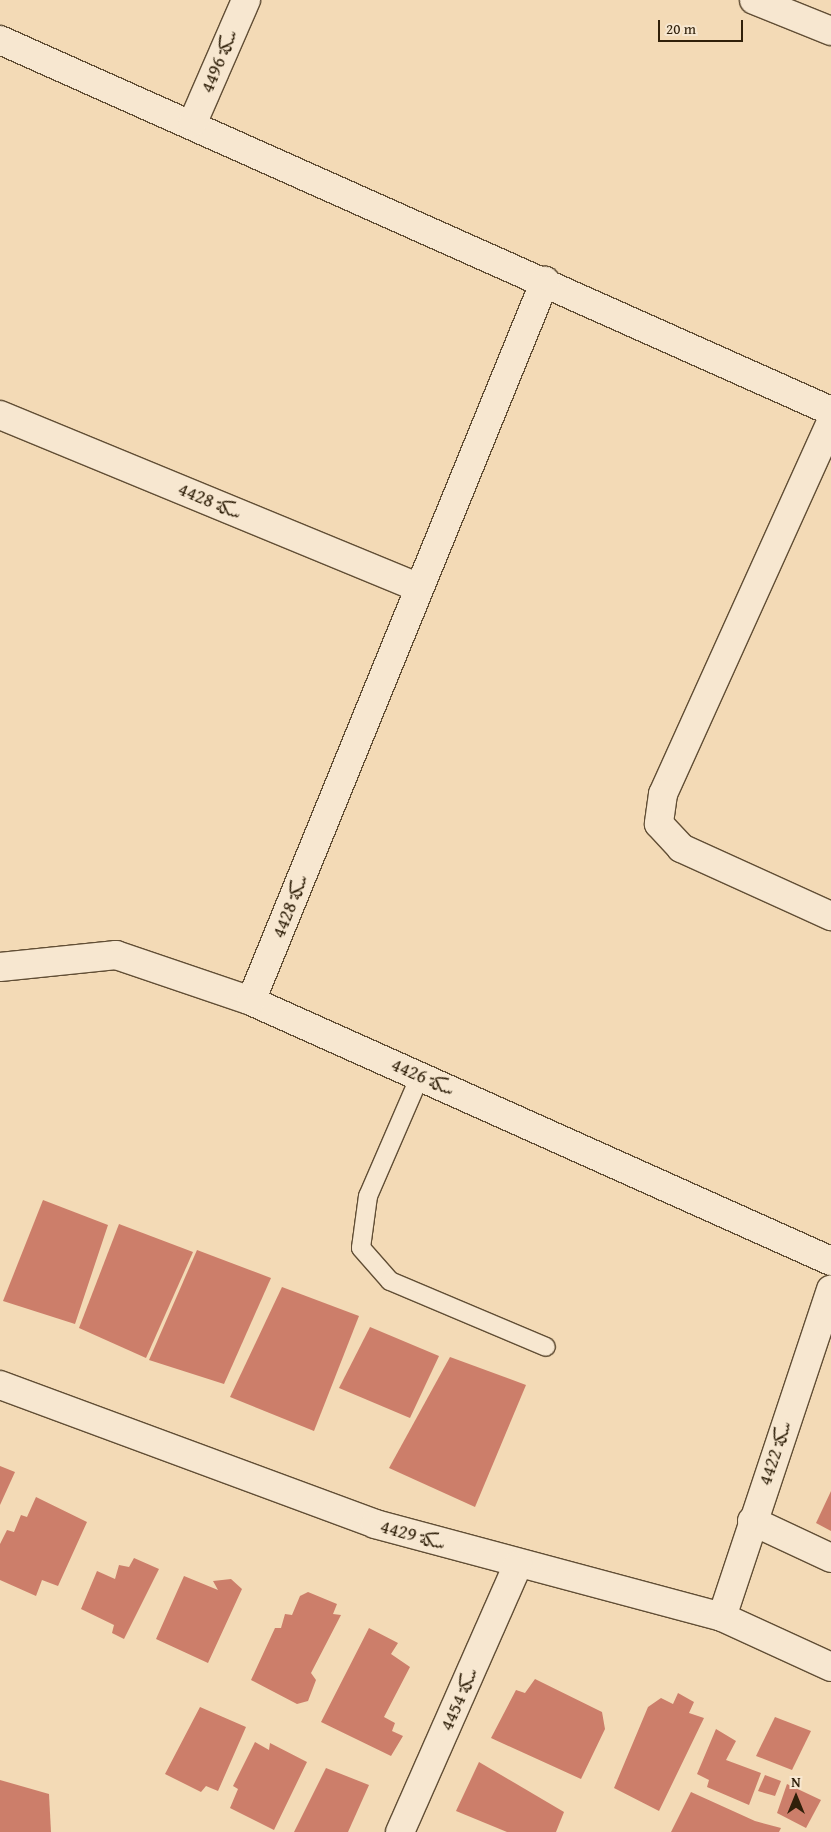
<!DOCTYPE html>
<html>
<head>
<meta charset="utf-8">
<style>
	body { margin:0 }
	#map { position:relative; width:831px; height:1832px; overflow:hidden; background:#f3dab6; font-family:"Gentium Book Plus",Amiri,serif }
	div>[style] { position:absolute }
	[style*='--x'] { left:calc(var(--x)*1px); top:calc(var(--y)*1px); width:calc(var(--w)*1px); rotate:calc(var(--a)*1deg) }
	.building>* { inset:0; background:#cc7e6a }
	.roads { filter:drop-shadow(1px 0 #614e35) drop-shadow(-1px 0 #614e35) drop-shadow(0 1px #614e35) drop-shadow(0 -1px #614e35) }
	.service>* { height:18px; margin:-9px; padding:0 9px; transform-origin:9px; border-radius:9px; background:#f7e7d0 }
	.minor>* { height:28px; margin:-14px; padding:0 14px; transform-origin:14px; border-radius:14px; background:#f7e7d0 }
	span { translate:-50% -50%; white-space:nowrap; text-align:center; line-height:1.15; -webkit-text-stroke:5px #f7e7d0; paint-order:stroke }
	.street-label { font-size:19px; color:#30200a }
	.north { position:absolute; left:771px; top:1772px; width:50px; height:50px; -webkit-text-stroke:4px #f7e7d0; paint-order:stroke; rotate:0deg; font-size:14px; font-weight:700; line-height:20px; text-align:center; color:#30200a }
	.north::after { content:''; display:block; margin:auto; width:18px; height:22px; background:#30200a; clip-path:polygon(50% 0,100% 100%,50% 72%,0 100%) }
	.scale { position:absolute; left:658px; top:20px; width:85px; height:22px; box-sizing:border-box; border:2px solid #30200a; border-top:0; padding-left:6px; font-size:15px; line-height:18px; white-space:nowrap; color:#30200a; -webkit-text-stroke:4px #f7e7d0; paint-order:stroke }
</style>
</head>
<body>
<div id="map">
	<div class="building">
		<i style="clip-path:polygon(43px 1200px,108px 1225px,75px 1324px,3px 1301px)"></i>
		<i style="clip-path:polygon(119px 1224px,193px 1252px,146px 1358px,79px 1328px)"></i>
		<i style="clip-path:polygon(197px 1250px,271px 1278px,224px 1384px,149px 1360px)"></i>
		<i style="clip-path:polygon(282px 1287px,359px 1316px,314px 1431px,230px 1397px)"></i>
		<i style="clip-path:polygon(370px 1327px,439px 1356px,410px 1418px,339px 1388px)"></i>
		<i style="clip-path:polygon(450px 1357px,526px 1385px,475px 1507px,389px 1468px)"></i>
		<i style="clip-path:polygon(0 1466px,15px 1472px,0 1505px)"></i>
		<i style="clip-path:polygon(831px 1491px,831px 1531px,816px 1523px)"></i>
		<i style="clip-path:polygon(36px 1497px,87px 1522px,58px 1586px,42px 1580px,36px 1596px,0 1580px,0 1544px,7px 1530px,14px 1532px,21px 1515px,27px 1517px)"></i>
		<i style="clip-path:polygon(134px 1558px,159px 1569px,124px 1639px,112px 1633px,114px 1625px,81px 1609px,97px 1571px,115px 1579px,119px 1565px,129px 1567px)"></i>
		<i style="clip-path:polygon(184px 1576px,218px 1590px,213px 1581px,231px 1579px,242px 1589px,208px 1663px,156px 1639px)"></i>
		<i style="clip-path:polygon(308px 1592px,337px 1604px,333px 1614px,341px 1615px,311px 1673px,316px 1680px,308px 1701px,297px 1704px,251px 1680px,275px 1628px,281px 1628px,285px 1614px,292px 1615px,300px 1596px)"></i>
		<i style="clip-path:polygon(369px 1628px,398px 1643px,391px 1654px,410px 1667px,384px 1717px,395px 1723px,392px 1731px,403px 1736px,391px 1756px,321px 1722px)"></i>
		<i style="clip-path:polygon(535px 1679px,602px 1712px,605px 1729px,581px 1779px,491px 1738px,516px 1690px,525px 1693px)"></i>
		<i style="clip-path:polygon(678px 1693px,694px 1702px,689px 1713px,704px 1718px,659px 1811px,614px 1788px,648px 1707px,661px 1698px,673px 1704px)"></i>
		<i style="clip-path:polygon(200px 1707px,246px 1727px,218px 1791px,206px 1786px,201px 1792px,165px 1774px)"></i>
		<i style="clip-path:polygon(775px 1717px,811px 1731px,792px 1770px,756px 1756px)"></i>
		<i style="clip-path:polygon(716px 1729px,736px 1741px,726px 1760px,761px 1773px,749px 1805px,707px 1787px,709px 1780px,697px 1774px)"></i>
		<i style="clip-path:polygon(255px 1742px,269px 1750px,270px 1743px,307px 1762px,274px 1830px,230px 1808px,238px 1789px,233px 1786px)"></i>
		<i style="clip-path:polygon(479px 1762px,564px 1812px,556px 1832px,507px 1832px,456px 1811px)"></i>
		<i style="clip-path:polygon(326px 1768px,369px 1785px,348px 1832px,294px 1832px)"></i>
		<i style="clip-path:polygon(765px 1775px,781px 1781px,775px 1796px,758px 1791px)"></i>
		<i style="clip-path:polygon(0 1780px,49px 1794px,51px 1832px,0 1832px)"></i>
		<i style="clip-path:polygon(787px 1784px,821px 1800px,806px 1828px,777px 1813px)"></i>
		<i style="clip-path:polygon(691px 1792px,755px 1821px,781px 1828px,779px 1832px,671px 1832px)"></i>
	</div>
	<div class="roads">
		<div class="service">
			<i style="--x:420;--y:1076;--w:131;--a:113.4"></i>
			<i style="--x:368;--y:1196;--w:52;--a:97.7"></i>
			<i style="--x:361;--y:1248;--w:44;--a:48.7"></i>
			<i style="--x:390;--y:1281;--w:169;--a:22.9"></i>
		</div>
		<div class="minor">
			<i style="--x:754;--y:0;--w:83;--a:21.9"></i>
			<i style="--x:0;--y:40;--w:910;--a:24.06"></i>
			<i style="--x:193;--y:122;--w:133;--a:-66.5"></i>
			<i style="--x:0;--y:415;--w:453;--a:22.4"></i>
			<i style="--x:831;--y:422;--w:408;--a:114.3"></i>
			<i style="--x:663;--y:794;--w:30;--a:98"></i>
			<i style="--x:659;--y:824;--w:33;--a:47"></i>
			<i style="--x:681;--y:848;--w:165;--a:24.4"></i>
			<i style="--x:0;--y:967;--w:117;--a:-5.9"></i>
			<i style="--x:116;--y:955;--w:143;--a:18.8"></i>
			<i style="--x:251;--y:1001;--w:636;--a:24.15"></i>
			<i style="--x:251;--y:1001;--w:778;--a:-67.79"></i>
			<i style="--x:0;--y:1385;--w:400;--a:20.3"></i>
			<i style="--x:375;--y:1524;--w:359;--a:15"></i>
			<i style="--x:722;--y:1617;--w:120;--a:24.6"></i>
			<i style="--x:752;--y:1521;--w:87;--a:25.1"></i>
			<i style="--x:722;--y:1617;--w:345;--a:-71.6"></i>
			<i style="--x:400;--y:1832;--w:292;--a:-66.2"></i>
		</div>
	</div>
	<div class="street-label">
		<span style="left:219px;top:61px;rotate:-67deg">سكة 4496</span>
		<span style="left:210px;top:501px;rotate:23deg">سكة 4428</span>
		<span style="left:290px;top:906px;rotate:-68deg">سكة 4428</span>
		<span style="left:423px;top:1077px;rotate:24deg">سكة 4426</span>
		<span style="left:775px;top:1453px;rotate:-71deg">سكة 4422</span>
		<span style="left:413px;top:1535px;rotate:16deg">سكة 4429</span>
		<span style="left:459px;top:1699px;rotate:-66deg">سكة 4454</span>
	</div>
	<div class="north">N</div>
	<div class="scale">20 m</div>
</div>
</body>
</html>
